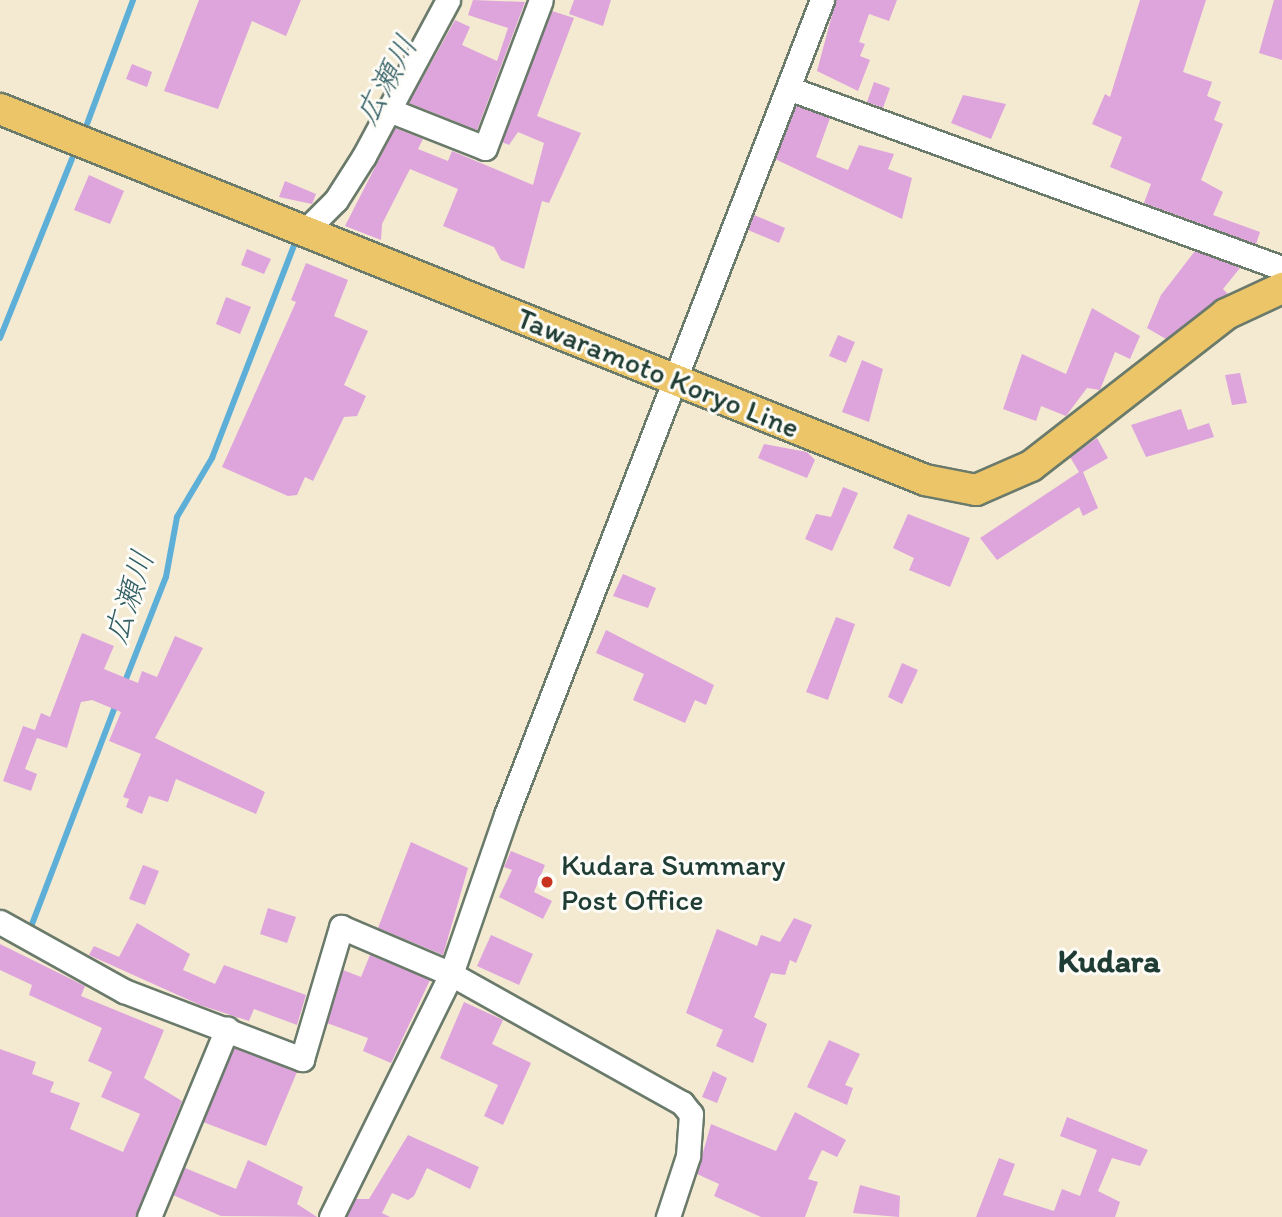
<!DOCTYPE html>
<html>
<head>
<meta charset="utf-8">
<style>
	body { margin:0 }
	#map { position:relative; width:1282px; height:1217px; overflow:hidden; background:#f4ead2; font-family:Itim,"Klee One",sans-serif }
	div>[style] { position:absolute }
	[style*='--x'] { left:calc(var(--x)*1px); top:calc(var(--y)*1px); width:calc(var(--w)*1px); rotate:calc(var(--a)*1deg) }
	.stream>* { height:6px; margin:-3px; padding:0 3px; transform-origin:3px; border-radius:3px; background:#5dafd8 }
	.building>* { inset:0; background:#dea4dc }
	.roads { filter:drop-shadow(2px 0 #6a7a6b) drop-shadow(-2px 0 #6a7a6b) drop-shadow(0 2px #6a7a6b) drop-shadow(0 -2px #6a7a6b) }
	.minor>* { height:23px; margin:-11.5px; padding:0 11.5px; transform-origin:11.5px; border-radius:11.5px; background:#fff }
	.major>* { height:30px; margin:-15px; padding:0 15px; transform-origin:15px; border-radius:15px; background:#edc569 }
	.dots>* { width:19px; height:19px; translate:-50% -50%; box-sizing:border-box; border:4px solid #fdfcf7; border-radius:50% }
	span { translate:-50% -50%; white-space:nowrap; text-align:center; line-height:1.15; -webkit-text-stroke:6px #fdfcf7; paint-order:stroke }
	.street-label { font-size:30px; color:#1f3d34 }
	.poi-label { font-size:30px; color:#1f3d34 }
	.left { translate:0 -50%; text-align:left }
	.water-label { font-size:32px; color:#325f65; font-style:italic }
	.quarter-label { font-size:33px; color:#1f3d34; font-weight:700 }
</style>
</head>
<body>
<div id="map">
	<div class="stream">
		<i style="--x:87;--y:124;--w:132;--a:-69.6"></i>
		<i style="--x:0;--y:338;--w:193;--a:-68.1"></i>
		<i style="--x:124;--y:684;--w:115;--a:-68.6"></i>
		<i style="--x:166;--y:577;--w:61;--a:-79.6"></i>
		<i style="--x:177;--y:517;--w:69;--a:-59.3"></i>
		<i style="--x:212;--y:458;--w:228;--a:-68.9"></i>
		<i style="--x:29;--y:932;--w:244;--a:-69.1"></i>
	</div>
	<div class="building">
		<i style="clip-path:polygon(199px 0,301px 0,286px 36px,252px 21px,218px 109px,164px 91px)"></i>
		<i style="clip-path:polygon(473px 0,525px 2px,477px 130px,409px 103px,455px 20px,470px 27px,462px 45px,497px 61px,508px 28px,468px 15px)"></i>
		<i style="clip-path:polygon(574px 0,611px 0,603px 26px,569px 14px)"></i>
		<i style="clip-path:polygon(836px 0,897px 0,889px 21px,869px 14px,859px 42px,865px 44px,860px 56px,870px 60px,858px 91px,817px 71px)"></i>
		<i style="clip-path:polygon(1140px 0,1206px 0,1183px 72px,1212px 82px,1207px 96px,1221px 102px,1214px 120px,1223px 124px,1201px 180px,1223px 192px,1213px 215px,1260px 232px,1256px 244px,1144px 203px,1151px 184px,1110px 167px,1122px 137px,1092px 124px,1105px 94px,1110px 97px)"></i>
		<i style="clip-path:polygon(1274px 0,1282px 0,1282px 60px,1259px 53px)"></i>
		<i style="clip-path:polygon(552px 11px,574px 18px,537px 116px,581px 133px,549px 203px,542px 201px,524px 269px,501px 260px,494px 247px,443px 226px,458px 189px,410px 169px,382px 224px,381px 240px,345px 226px,395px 128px,423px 139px,418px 149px,448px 161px,452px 151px,533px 185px,544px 143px,518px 132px,509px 145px,502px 142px)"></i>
		<i style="clip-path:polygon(132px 64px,152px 72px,147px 87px,126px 79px)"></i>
		<i style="clip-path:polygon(874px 82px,890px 88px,883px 108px,867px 102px)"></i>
		<i style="clip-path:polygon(963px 95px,1006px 104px,991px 139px,951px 123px)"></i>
		<i style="clip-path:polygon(796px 106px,830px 118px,816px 157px,848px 170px,859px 145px,894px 154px,888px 169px,912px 178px,902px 219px,775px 159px)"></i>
		<i style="clip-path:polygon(89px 175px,124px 191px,110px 224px,74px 210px)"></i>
		<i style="clip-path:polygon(285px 181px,316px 194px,312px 204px,279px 197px)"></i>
		<i style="clip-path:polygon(754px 215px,785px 228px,779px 243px,748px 230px)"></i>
		<i style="clip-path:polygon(247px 249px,271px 259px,264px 274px,241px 265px)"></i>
		<i style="clip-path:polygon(1195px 251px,1240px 268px,1223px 289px,1228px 294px,1166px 339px,1147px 328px,1161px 295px)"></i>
		<i style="clip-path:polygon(306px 263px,348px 280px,334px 316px,368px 331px,344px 385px,366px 396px,357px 416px,344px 417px,313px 481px,305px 477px,297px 495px,288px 496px,222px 467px,296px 302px,291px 300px)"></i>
		<i style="clip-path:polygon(226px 297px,251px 307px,240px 334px,216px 324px)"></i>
		<i style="clip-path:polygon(1092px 308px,1140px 336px,1130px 359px,1115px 352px,1100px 390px,1087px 388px,1066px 416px,1041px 406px,1036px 421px,1003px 409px,1022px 354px,1066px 374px)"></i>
		<i style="clip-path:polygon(838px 335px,855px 342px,846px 363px,829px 356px)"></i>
		<i style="clip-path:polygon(862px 360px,883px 369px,869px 422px,842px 412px)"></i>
		<i style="clip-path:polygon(1240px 373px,1247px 403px,1232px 405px,1225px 375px)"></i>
		<i style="clip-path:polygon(1181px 409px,1188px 430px,1209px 423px,1214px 437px,1146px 457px,1131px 425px)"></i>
		<i style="clip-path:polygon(1097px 438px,1108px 458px,1083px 472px,1098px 508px,1083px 516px,1079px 507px,997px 560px,980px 538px,1079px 472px,1070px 457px)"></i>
		<i style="clip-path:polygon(764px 444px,807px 452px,815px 460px,807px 478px,758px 458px)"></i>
		<i style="clip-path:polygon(843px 487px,858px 493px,832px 551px,805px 539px,816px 514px,831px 517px)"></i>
		<i style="clip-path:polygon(908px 514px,970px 538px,950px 587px,909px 570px,914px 558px,893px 548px)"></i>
		<i style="clip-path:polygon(623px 574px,656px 588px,648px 608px,613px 596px)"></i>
		<i style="clip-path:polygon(836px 617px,855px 624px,828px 700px,806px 692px)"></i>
		<i style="clip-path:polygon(606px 630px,714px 685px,706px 705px,695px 700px,685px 723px,633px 700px,644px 674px,596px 653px)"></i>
		<i style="clip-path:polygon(82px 633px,114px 646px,104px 669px,138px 683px,142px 671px,157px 677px,175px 636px,203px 648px,155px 738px,265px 792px,256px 814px,176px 779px,168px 802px,149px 796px,142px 814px,126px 807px,129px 799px,123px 797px,141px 754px,109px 741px,121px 712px,92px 700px,81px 702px,67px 748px,37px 738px,25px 769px,37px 774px,31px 791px,3px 781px,23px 726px,35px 730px,41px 713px,50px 717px)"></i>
		<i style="clip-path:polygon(902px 663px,918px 670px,902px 704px,888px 697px)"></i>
		<i style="clip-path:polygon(411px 842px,468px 868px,443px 955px,378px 928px)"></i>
		<i style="clip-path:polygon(511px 851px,545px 865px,534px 892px,552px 901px,543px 919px,499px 897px,512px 870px,504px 867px)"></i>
		<i style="clip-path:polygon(143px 865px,159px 871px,145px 905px,129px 899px)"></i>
		<i style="clip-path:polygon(268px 908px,296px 917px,287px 943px,260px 934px)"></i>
		<i style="clip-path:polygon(794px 918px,812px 925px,796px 963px,790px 960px,785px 975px,771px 973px,754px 1017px,767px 1024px,753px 1063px,716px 1046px,723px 1030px,686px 1013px,717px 929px,757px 946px,761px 935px,780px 942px)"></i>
		<i style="clip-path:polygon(137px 923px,190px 954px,183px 970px,215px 984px,224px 965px,306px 995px,297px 1025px,254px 1009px,249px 1021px,200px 1005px,89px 955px,94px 946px,119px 957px)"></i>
		<i style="clip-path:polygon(491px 935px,533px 954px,519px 985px,477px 966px)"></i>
		<i style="clip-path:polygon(0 944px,85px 986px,81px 996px,164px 1030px,144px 1078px,182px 1101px,135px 1217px,0 1217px,0 1049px,36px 1062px,32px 1074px,54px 1082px,50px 1092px,80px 1103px,70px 1129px,123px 1152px,140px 1114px,101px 1097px,112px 1072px,88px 1061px,102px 1028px,29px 995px,32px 985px,0 970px)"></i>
		<i style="clip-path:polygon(370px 955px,430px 980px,391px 1063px,363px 1051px,368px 1038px,327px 1023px,343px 970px,361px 977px)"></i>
		<i style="clip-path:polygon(464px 1002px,503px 1020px,492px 1044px,531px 1063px,503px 1125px,484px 1116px,498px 1085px,440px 1058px)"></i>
		<i style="clip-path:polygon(829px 1040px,860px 1054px,845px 1085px,853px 1088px,847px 1105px,807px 1087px)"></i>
		<i style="clip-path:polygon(234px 1048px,297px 1072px,266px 1146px,203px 1122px)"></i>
		<i style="clip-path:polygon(713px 1071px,727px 1078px,717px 1103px,702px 1097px)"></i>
		<i style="clip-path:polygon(795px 1112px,846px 1140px,837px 1157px,822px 1150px,808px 1179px,818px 1182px,805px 1217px,761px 1217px,714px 1196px,719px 1184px,697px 1174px,711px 1124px,776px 1151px)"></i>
		<i style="clip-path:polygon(1067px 1117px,1148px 1150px,1140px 1166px,1112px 1158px,1098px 1191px,1120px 1202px,1115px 1217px,976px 1217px,999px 1158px,1015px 1164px,1003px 1195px,1054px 1211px,1062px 1189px,1080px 1196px,1097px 1150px,1060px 1136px)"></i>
		<i style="clip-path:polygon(408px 1135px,479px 1167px,470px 1189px,427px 1168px,414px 1196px,408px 1200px,392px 1193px,382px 1213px,390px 1217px,347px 1217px,355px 1199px,369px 1199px)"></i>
		<i style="clip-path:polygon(248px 1160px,303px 1187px,297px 1204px,317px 1217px,221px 1216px,173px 1195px,185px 1168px,236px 1189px)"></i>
		<i style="clip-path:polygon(860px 1185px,900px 1196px,899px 1217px,853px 1213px)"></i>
	</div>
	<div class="roads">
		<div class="minor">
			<i style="--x:788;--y:88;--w:526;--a:20.02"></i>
			<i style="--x:389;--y:110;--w:103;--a:21.6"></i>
			<i style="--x:485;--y:148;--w:158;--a:-69.3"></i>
			<i style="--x:305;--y:231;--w:44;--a:-45"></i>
			<i style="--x:336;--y:200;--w:52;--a:-57.5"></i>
			<i style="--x:364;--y:156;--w:177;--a:-61.7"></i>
			<i style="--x:0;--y:922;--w:142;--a:29.1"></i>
			<i style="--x:124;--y:991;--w:191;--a:20.9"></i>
			<i style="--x:302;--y:1059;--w:138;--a:-73.5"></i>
			<i style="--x:341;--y:927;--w:120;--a:23.1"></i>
			<i style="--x:451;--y:974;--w:265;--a:29.2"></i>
			<i style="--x:682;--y:1103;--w:14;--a:51"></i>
			<i style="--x:691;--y:1114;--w:42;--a:94.1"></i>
			<i style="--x:688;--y:1156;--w:64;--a:108.2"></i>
			<i style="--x:149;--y:1217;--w:204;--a:-67.5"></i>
			<i style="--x:331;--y:1217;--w:271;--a:-63.7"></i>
			<i style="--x:451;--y:974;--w:168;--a:-70.9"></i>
			<i style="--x:506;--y:815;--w:874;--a:-68.81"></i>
		</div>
		<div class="major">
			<i style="--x:0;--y:109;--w:997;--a:21.85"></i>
			<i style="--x:925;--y:480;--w:52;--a:11.1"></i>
			<i style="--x:976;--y:490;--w:60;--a:-23.6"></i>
			<i style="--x:1031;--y:466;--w:247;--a:-37.9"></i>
			<i style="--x:1226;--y:314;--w:62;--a:-24.9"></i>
		</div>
	</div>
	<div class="dots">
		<i style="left:547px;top:882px;background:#c8321e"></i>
	</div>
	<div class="street-label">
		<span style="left:658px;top:373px;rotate:22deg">Tawaramoto Koryo Line</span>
	</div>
	<div class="poi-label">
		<span class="left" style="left:561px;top:882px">Kudara Summary<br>Post Office</span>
	</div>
	<div class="water-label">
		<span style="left:386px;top:80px;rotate:-62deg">広瀬川</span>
		<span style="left:129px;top:597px;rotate:-72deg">広瀬川</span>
	</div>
	<div class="quarter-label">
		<span style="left:1109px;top:961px">Kudara</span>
	</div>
</div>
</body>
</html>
